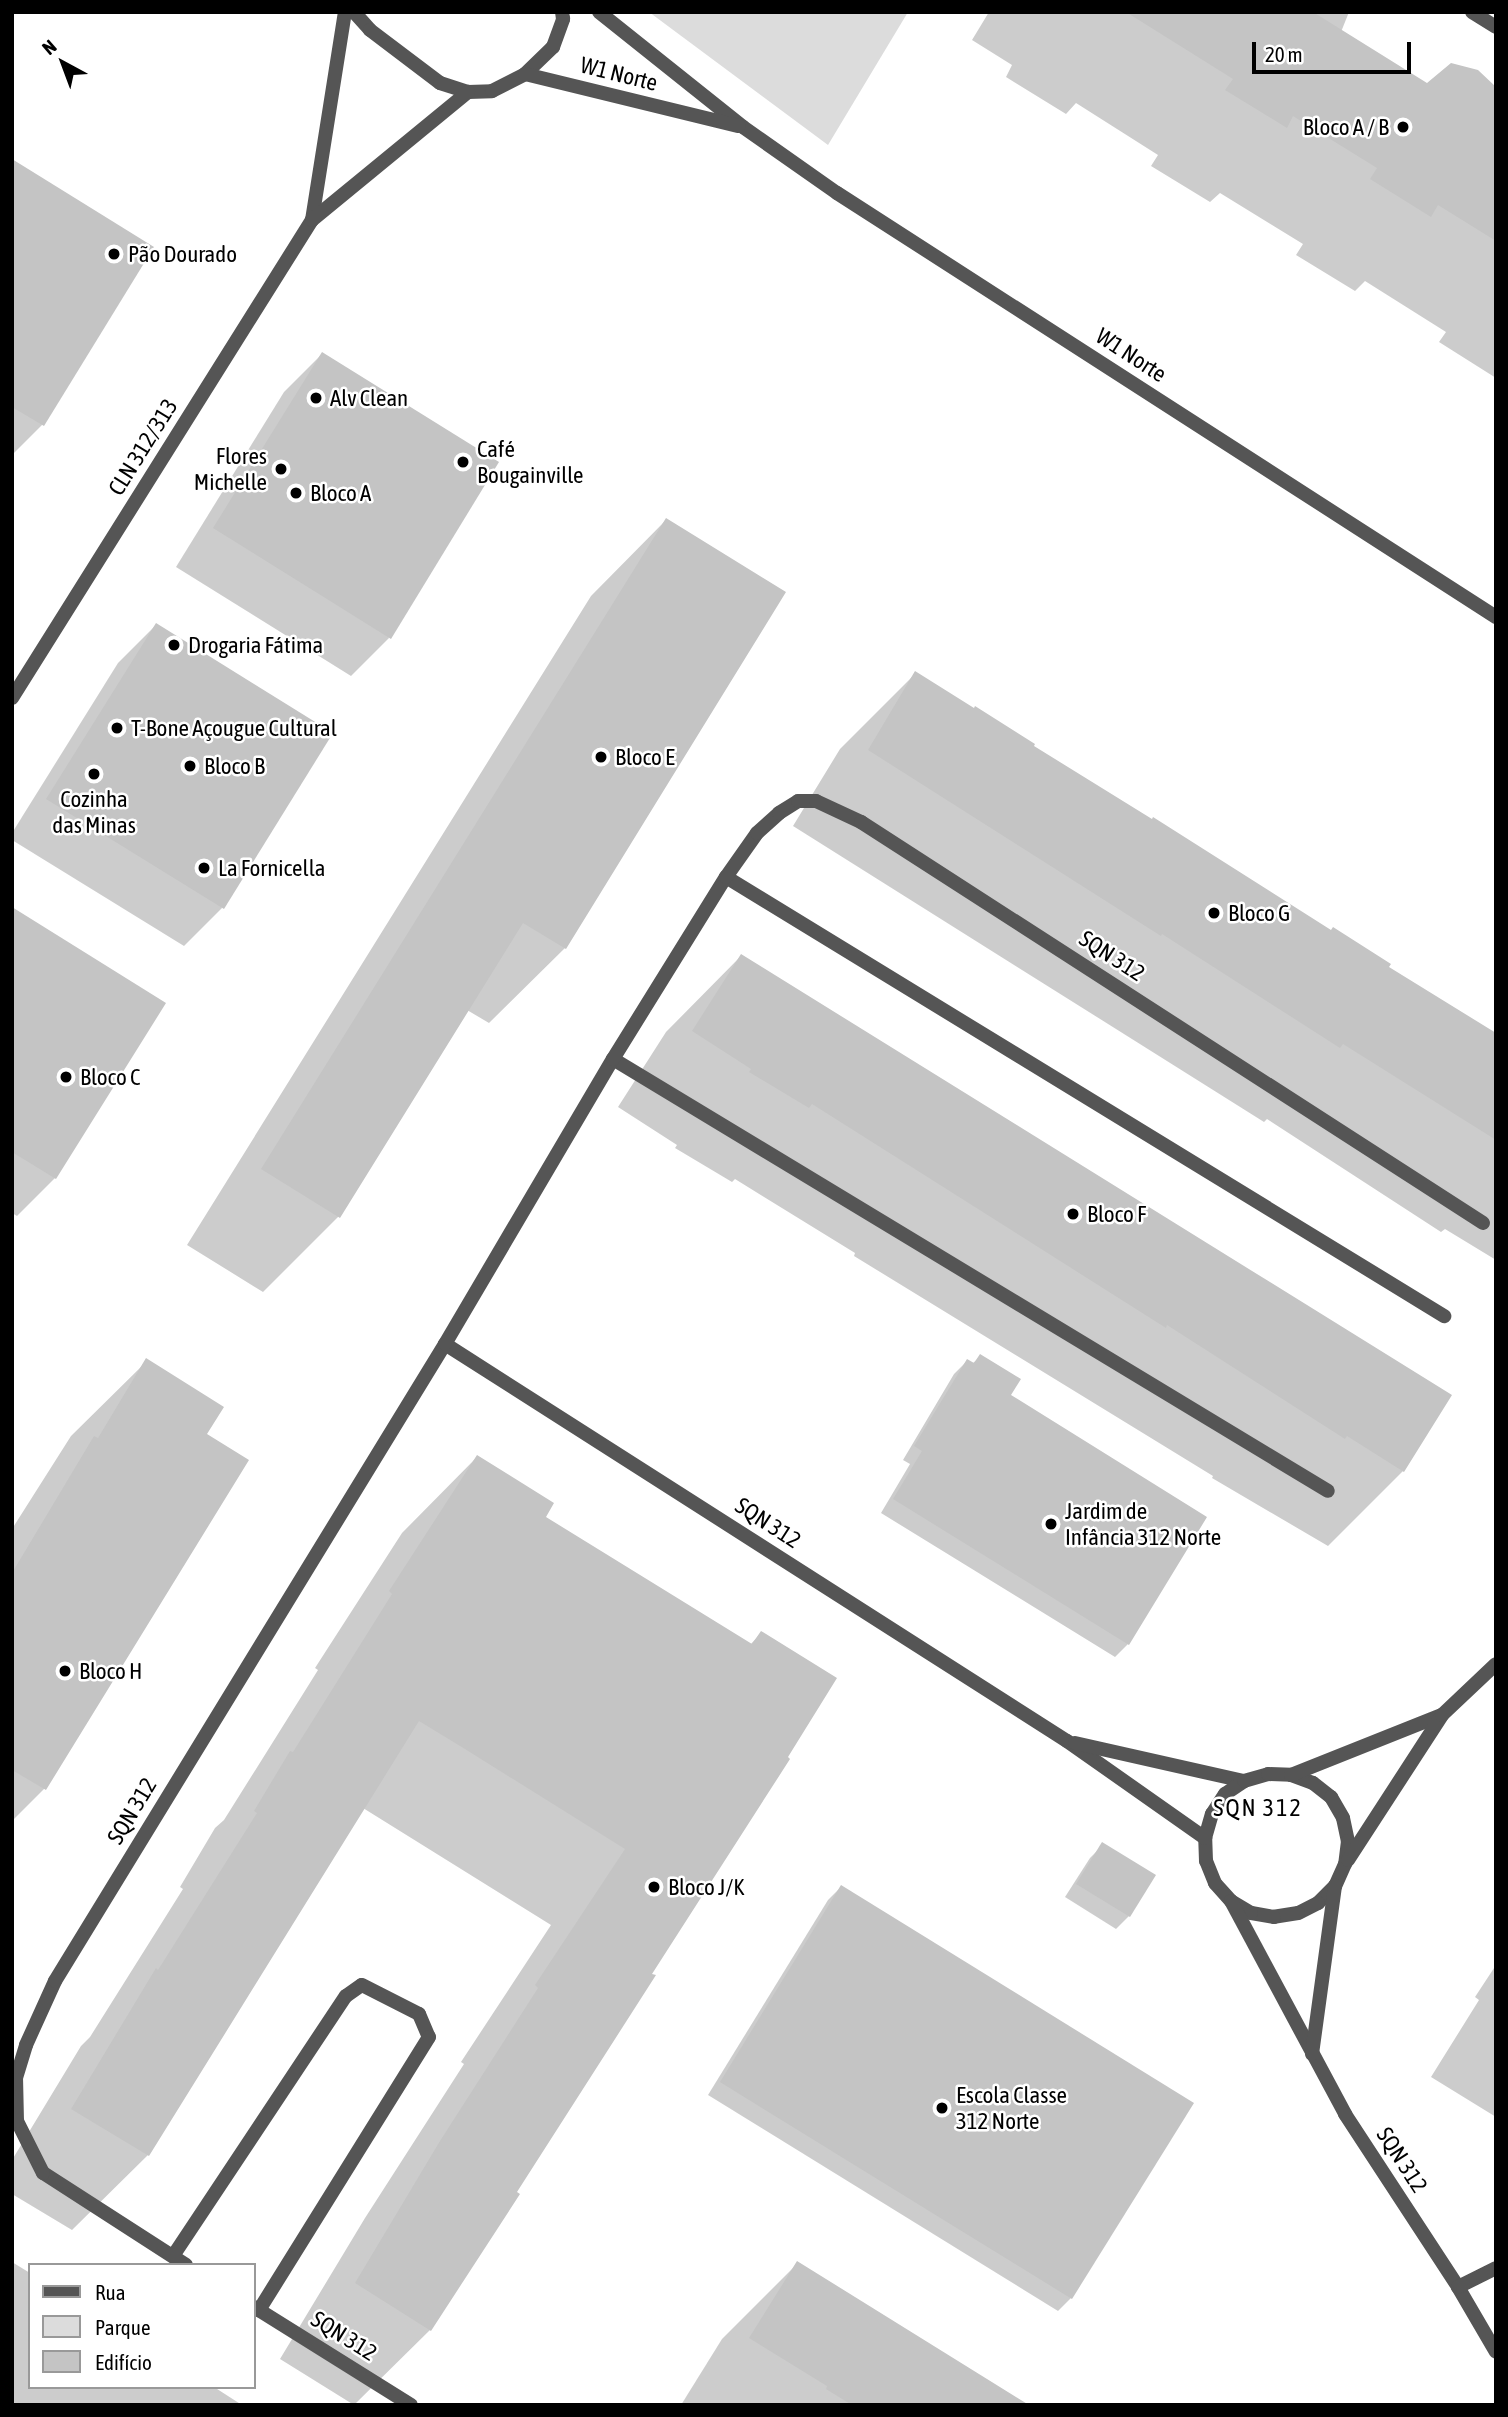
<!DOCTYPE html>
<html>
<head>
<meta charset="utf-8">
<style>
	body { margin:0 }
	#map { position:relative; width:1508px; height:2417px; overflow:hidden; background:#fff; font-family:"Asap Condensed",sans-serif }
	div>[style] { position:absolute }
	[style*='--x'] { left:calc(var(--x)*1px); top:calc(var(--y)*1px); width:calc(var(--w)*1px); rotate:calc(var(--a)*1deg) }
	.green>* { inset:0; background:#dcdcdc }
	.shadow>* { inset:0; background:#0003 }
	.building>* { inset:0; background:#c4c4c4 }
	.service>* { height:14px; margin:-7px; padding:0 7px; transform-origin:7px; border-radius:7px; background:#555 }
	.minor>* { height:14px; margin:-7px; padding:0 7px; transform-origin:7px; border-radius:7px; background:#555 }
	.tertiary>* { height:14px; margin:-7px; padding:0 7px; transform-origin:7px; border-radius:7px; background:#555 }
	.dots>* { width:19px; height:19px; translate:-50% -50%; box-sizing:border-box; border:4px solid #fff; border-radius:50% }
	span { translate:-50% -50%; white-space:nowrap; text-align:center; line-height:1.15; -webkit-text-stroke:5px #fff; paint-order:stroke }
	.street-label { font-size:23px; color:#000 }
	.poi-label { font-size:23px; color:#000 }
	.right { translate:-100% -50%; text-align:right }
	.left { translate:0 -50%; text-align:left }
	.neighbourhood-label { font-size:24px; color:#000; letter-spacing:2px }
	.frame { position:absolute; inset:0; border:14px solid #000; pointer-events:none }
	.legend { position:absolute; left:28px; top:2263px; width:228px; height:126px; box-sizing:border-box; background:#fff; border:2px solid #999; margin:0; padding:9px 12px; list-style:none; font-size:21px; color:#000 }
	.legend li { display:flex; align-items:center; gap:14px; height:35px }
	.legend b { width:35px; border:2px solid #999 }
	.north { position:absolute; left:28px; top:28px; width:70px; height:70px; -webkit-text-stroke:5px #fff; paint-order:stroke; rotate:319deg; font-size:19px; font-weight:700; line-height:28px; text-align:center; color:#000 }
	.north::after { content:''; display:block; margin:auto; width:24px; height:32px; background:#000; clip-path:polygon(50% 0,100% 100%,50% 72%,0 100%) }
	.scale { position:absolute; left:1252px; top:42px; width:159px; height:32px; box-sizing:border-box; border:4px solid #000; border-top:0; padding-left:9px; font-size:21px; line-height:24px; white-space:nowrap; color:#000; -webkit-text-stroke:5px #fff; paint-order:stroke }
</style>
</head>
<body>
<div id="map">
	<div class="green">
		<i style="clip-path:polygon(649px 12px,908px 12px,828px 145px)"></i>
	</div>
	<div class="shadow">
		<i style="clip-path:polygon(989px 12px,1349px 12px,1341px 32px,1496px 127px,1496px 378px,1439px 342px,1446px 332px,1365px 281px,1355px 291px,1296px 255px,1303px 244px,1220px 193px,1210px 202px,1151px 166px,1158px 155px,1076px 103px,1066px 114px,1006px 77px,1012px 65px,972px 40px)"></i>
		<i style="clip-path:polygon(12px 161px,42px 425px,12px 455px)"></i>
		<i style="clip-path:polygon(322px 354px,389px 638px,351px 676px,176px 567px,284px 392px)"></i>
		<i style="clip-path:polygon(666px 520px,565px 948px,489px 1023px,467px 1010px,338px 1217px,263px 1292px,187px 1245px,591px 596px)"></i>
		<i style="clip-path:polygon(156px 625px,222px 908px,184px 946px,12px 840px,12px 833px,118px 663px)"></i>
		<i style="clip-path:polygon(915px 674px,1496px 1035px,1496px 1260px,1445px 1229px,1441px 1232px,1267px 1119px,1264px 1122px,793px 826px,840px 749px)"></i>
		<i style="clip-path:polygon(12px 909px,55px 1178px,17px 1216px,12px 1213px)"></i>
		<i style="clip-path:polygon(741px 956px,1403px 1471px,1328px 1546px,1212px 1478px,1213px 1476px,854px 1256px,855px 1253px,735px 1179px,732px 1182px,675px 1148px,677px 1145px,618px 1107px,666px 1032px)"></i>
		<i style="clip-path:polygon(981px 1356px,1008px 1396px,1128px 1644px,1115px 1657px,881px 1513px,910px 1464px,903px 1460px,954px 1374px,967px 1361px,972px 1364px)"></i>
		<i style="clip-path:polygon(147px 1361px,205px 1435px,246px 1461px,44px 1789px,12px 1821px,12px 1529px,71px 1436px)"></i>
		<i style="clip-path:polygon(477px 1457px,544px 1517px,750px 1645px,761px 1633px,649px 1975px,430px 2330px,354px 2405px,280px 2359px,365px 2218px,464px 2064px,461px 2062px,551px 1925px,363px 1808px,148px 2155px,72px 2230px,12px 2194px,12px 2160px,81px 2046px,90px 2037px,183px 1889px,180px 1887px,215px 1828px,224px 1820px,318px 1670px,315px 1668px,402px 1533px)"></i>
		<i style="clip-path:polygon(1103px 1845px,1129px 1916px,1116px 1929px,1065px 1897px,1090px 1858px)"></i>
		<i style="clip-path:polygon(841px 1887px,1191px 2103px,1071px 2298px,1058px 2311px,708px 2095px,828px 1900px)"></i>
		<i style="clip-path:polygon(1496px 1965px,1496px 2117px,1431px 2077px,1479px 2000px,1475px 1997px)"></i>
		<i style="clip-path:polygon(12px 2262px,30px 2273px,30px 2387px,214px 2387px,242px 2405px,12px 2405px)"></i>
		<i style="clip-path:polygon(798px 2263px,1026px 2405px,681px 2405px,722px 2339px)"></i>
	</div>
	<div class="building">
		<i style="clip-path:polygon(1126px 12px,1313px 12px,1427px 83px,1451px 63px,1478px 70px,1496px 87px,1496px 241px,1438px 205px,1431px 217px,1370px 179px,1377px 168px,1293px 116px,1287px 128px,1225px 90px,1233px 79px)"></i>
		<i style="clip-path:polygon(12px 159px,154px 247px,44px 426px,12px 407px)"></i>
		<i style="clip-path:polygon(322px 352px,499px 462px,391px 639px,213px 528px)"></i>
		<i style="clip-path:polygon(666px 518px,786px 592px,566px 949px,523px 923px,340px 1218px,261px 1169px)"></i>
		<i style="clip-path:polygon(156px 623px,333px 733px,224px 909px,46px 799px)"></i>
		<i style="clip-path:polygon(915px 671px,974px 708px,975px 706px,1035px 744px,1034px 746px,1152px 819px,1153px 817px,1331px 930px,1333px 927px,1391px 964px,1389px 967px,1496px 1033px,1496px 1140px,1343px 1044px,1340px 1048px,1162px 934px,1161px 936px,868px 750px)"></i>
		<i style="clip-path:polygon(12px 907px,166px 1003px,56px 1179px,12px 1152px)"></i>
		<i style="clip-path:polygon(741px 954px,1452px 1395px,1404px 1472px,1347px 1436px,1345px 1439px,1167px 1325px,1166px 1328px,812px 1104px,809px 1108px,749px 1072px,751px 1069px,692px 1031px)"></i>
		<i style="clip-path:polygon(980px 1354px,1021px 1379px,1011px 1395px,1207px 1517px,1129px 1645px,893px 1499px,922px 1451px,914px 1446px,967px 1359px,974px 1363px)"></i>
		<i style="clip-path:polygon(146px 1358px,224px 1407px,207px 1434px,249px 1460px,46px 1790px,12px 1770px,12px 1573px,94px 1436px,98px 1438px)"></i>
		<i style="clip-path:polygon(477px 1455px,554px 1503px,546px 1517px,752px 1644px,761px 1631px,837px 1678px,788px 1757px,790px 1759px,652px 1974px,656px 1975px,517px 2192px,520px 2194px,431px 2331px,355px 2283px,440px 2141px,538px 1988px,535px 1985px,625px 1849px,465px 1749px,419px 1721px,149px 2156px,71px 2109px,156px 1968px,158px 1970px,257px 1813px,254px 1811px,290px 1751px,293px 1752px,392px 1594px,389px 1591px)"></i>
		<i style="clip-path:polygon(1102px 1842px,1156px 1875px,1130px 1917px,1076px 1884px)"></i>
		<i style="clip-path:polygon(841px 1885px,1194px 2103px,1072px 2299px,720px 2082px)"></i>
		<i style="clip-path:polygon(797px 2261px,1029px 2405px,852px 2405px,826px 2389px,827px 2386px,749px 2338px)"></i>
	</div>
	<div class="service">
		<i style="--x:613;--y:1059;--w:835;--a:31.14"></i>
		<i style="--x:173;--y:2256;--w:312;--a:-56.4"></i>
		<i style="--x:346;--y:1996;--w:19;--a:-35"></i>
		<i style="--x:362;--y:1985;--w:64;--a:27"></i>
		<i style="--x:419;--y:2014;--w:25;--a:67"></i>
		<i style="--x:429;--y:2037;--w:322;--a:121.9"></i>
	</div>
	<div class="minor">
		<i style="--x:1472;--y:12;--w:28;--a:32"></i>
		<i style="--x:726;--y:877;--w:842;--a:31.44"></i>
		<i style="--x:445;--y:1344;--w:738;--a:32.55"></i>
		<i style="--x:1067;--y:1741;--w:169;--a:35.1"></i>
		<i style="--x:1075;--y:1743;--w:173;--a:12.7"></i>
		<i style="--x:1291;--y:1775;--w:23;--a:20"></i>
		<i style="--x:1313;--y:1783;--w:23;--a:38"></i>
		<i style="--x:1331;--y:1797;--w:24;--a:60"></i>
		<i style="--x:1343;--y:1818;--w:24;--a:78"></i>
		<i style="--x:1348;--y:1841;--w:23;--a:97"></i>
		<i style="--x:1345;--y:1864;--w:24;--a:114"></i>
		<i style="--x:1335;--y:1886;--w:24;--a:135"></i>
		<i style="--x:1318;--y:1903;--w:22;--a:153"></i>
		<i style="--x:1298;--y:1913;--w:24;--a:171"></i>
		<i style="--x:1274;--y:1917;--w:23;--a:-170"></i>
		<i style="--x:1251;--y:1913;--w:23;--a:-149"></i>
		<i style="--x:1231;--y:1901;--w:24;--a:-132"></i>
		<i style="--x:1215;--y:1883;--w:24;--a:-112"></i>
		<i style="--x:1206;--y:1861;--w:23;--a:-92"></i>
		<i style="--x:1205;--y:1838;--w:25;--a:-74"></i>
		<i style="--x:1212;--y:1814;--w:24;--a:-57"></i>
		<i style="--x:1225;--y:1794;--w:23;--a:-34"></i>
		<i style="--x:1244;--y:1781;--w:25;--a:-16"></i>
		<i style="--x:1268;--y:1774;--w:23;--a:2"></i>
		<i style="--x:1291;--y:1775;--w:162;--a:-21.7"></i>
		<i style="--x:1348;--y:1860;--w:173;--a:-57"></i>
		<i style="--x:1442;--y:1715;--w:74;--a:-43.4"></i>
		<i style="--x:1231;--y:1901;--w:242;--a:61.8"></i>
		<i style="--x:1345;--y:2114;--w:207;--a:56.8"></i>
		<i style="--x:1458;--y:2287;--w:75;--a:59.7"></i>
		<i style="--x:1312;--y:2054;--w:170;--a:-82.2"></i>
		<i style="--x:186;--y:2265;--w:170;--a:-147.2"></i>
		<i style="--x:43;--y:2173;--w:58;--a:-116.6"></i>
		<i style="--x:17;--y:2121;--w:43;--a:-91.3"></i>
		<i style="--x:16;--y:2078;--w:34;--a:-73"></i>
		<i style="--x:26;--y:2045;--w:70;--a:-65.6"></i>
		<i style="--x:55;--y:1981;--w:747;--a:-58.52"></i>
		<i style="--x:445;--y:1344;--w:331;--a:-59.5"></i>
		<i style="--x:613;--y:1059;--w:214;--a:-58.2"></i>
		<i style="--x:726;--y:877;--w:54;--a:-54.8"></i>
		<i style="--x:757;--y:833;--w:30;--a:-42"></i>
		<i style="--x:779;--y:813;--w:22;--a:-32"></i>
		<i style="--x:798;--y:801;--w:18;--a:0"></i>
		<i style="--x:816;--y:801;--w:50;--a:25"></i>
		<i style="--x:861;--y:822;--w:740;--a:32.81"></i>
		<i style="--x:1458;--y:2287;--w:42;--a:-26.6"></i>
		<i style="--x:254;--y:2307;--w:185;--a:32"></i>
	</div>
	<div class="tertiary">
		<i style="--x:354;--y:12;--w:24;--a:48"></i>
		<i style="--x:370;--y:30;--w:88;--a:37.1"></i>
		<i style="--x:440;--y:83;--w:29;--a:18"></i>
		<i style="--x:468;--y:92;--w:24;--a:-2"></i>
		<i style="--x:492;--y:91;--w:37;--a:-27"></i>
		<i style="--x:525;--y:74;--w:39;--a:-44"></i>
		<i style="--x:553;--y:47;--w:30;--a:-70"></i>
		<i style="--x:563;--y:19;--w:7;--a:-98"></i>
		<i style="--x:599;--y:12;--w:184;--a:38.6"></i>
		<i style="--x:743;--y:127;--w:115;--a:35.1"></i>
		<i style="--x:837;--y:193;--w:784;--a:32.76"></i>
		<i style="--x:525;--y:74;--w:220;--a:13.7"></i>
		<i style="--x:312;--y:220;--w:211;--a:-81"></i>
		<i style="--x:12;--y:698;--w:564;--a:-57.89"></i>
		<i style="--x:312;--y:220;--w:202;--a:-39.4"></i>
	</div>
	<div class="dots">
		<i style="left:1403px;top:127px;background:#000"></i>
		<i style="left:114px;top:254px;background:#000"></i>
		<i style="left:316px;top:398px;background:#000"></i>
		<i style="left:463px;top:462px;background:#000"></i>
		<i style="left:281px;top:469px;background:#000"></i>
		<i style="left:296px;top:493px;background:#000"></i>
		<i style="left:174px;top:645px;background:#000"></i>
		<i style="left:117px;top:728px;background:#000"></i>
		<i style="left:601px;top:757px;background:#000"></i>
		<i style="left:190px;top:766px;background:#000"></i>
		<i style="left:94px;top:774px;background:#000"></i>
		<i style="left:204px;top:868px;background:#000"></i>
		<i style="left:1214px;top:913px;background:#000"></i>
		<i style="left:66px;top:1077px;background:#000"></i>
		<i style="left:1073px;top:1214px;background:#000"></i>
		<i style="left:1051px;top:1524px;background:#000"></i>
		<i style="left:65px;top:1671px;background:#000"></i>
		<i style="left:654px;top:1887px;background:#000"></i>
		<i style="left:942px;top:2108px;background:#000"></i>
	</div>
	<div class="street-label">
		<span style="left:619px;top:74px;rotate:14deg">W1 Norte</span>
		<span style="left:1131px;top:355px;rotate:33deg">W1 Norte</span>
		<span style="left:143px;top:447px;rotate:-58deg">CLN 312/313</span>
		<span style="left:1112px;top:956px;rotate:33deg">SQN 312</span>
		<span style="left:768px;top:1523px;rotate:33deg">SQN 312</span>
		<span style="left:132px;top:1811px;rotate:-59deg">SQN 312</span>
		<span style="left:1402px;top:2160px;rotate:57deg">SQN 312</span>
		<span style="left:344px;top:2336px;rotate:32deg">SQN 312</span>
	</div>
	<div class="poi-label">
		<span class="right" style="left:1389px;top:127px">Bloco A / B</span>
		<span class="left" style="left:128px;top:254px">Pão Dourado</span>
		<span class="left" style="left:330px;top:398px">Alv Clean</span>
		<span class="left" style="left:477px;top:462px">Café<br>Bougainville</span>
		<span class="right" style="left:267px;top:469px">Flores<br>Michelle</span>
		<span class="left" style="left:310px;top:493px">Bloco A</span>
		<span class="left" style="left:188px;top:645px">Drogaria Fátima</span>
		<span class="left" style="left:131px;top:728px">T-Bone Açougue Cultural</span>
		<span class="left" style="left:615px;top:757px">Bloco E</span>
		<span class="left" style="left:204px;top:766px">Bloco B</span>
		<span style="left:94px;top:812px">Cozinha<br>das Minas</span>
		<span class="left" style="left:218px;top:868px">La Fornicella</span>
		<span class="left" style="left:1228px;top:913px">Bloco G</span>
		<span class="left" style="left:80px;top:1077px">Bloco C</span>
		<span class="left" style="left:1087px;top:1214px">Bloco F</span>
		<span class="left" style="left:1065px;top:1524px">Jardim de<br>Infância 312 Norte</span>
		<span class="left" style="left:79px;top:1671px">Bloco H</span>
		<span class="left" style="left:668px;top:1887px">Bloco J/K</span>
		<span class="left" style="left:956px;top:2108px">Escola Classe<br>312 Norte</span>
	</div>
	<div class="neighbourhood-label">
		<span style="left:1258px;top:1808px">SQN 312</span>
	</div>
	<div class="frame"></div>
	<ul class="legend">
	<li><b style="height:9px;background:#555"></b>Rua</li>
	<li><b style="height:19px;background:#dcdcdc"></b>Parque</li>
	<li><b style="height:19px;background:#c4c4c4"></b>Edifício</li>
	</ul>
	<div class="north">N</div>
	<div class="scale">20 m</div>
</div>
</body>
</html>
